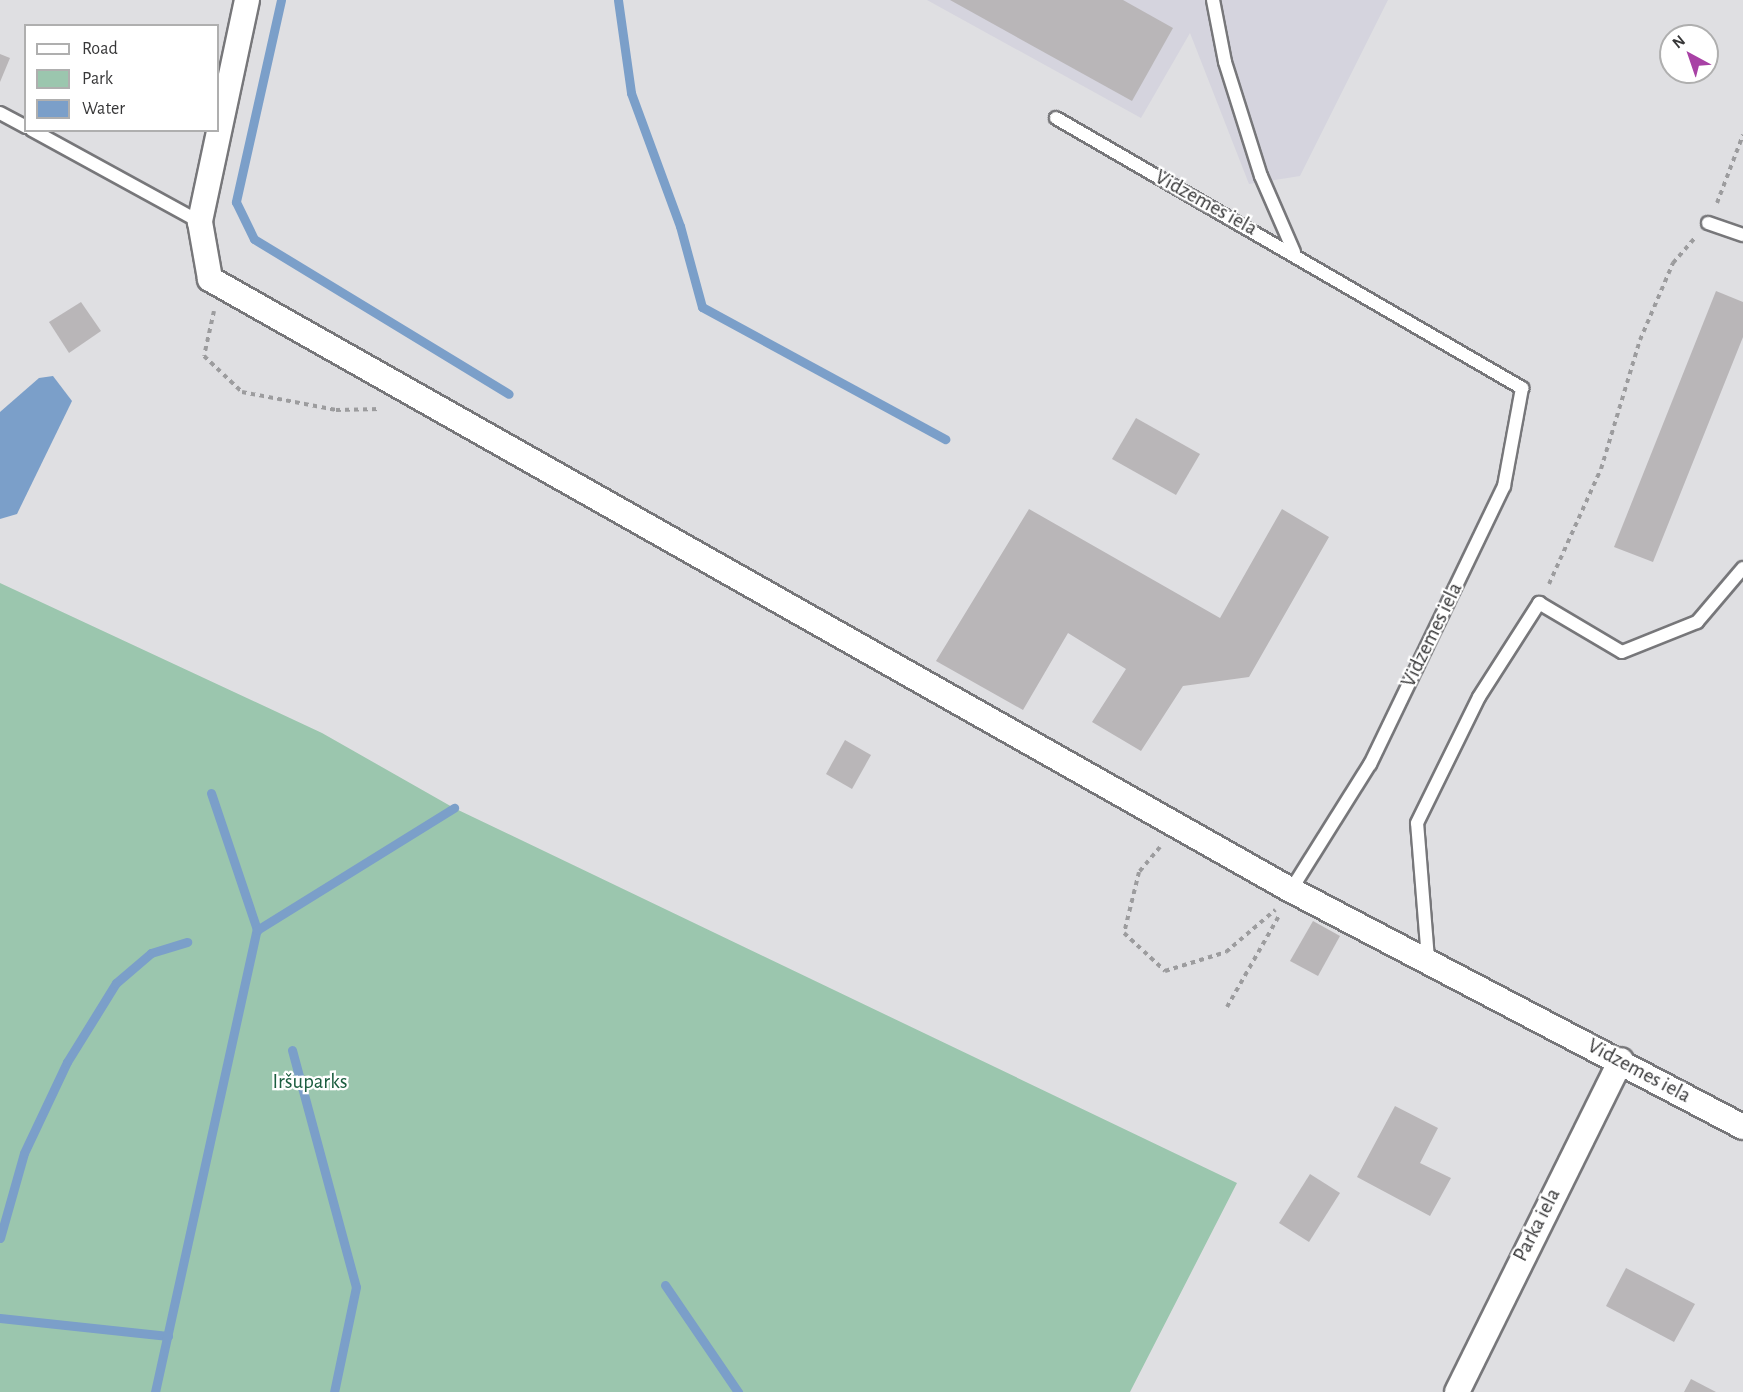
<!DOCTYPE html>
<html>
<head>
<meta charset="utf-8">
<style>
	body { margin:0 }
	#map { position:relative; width:1743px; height:1392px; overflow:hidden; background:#dfdfe2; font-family:"Alegreya Sans",sans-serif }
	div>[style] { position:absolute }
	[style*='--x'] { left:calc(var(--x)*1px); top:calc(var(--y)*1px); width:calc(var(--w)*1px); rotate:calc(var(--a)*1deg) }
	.built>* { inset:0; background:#d5d4de }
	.green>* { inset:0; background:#9bc6ae }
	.water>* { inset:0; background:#7b9fc9 }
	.stream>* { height:9px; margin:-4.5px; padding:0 4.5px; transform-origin:4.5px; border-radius:4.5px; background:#7b9fc9 }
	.building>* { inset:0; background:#b9b6b8 }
	.path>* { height:4px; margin-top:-2px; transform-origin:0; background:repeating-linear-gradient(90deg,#9c9c9e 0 4.5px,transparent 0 9px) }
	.roads { filter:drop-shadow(2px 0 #77777a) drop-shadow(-2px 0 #77777a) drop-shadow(0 2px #77777a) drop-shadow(0 -2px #77777a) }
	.lane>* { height:12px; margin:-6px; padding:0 6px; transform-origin:6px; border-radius:6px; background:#fff }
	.street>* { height:24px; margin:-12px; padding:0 12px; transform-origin:12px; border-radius:12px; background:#fff }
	span { translate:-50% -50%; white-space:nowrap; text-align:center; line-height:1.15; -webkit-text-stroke:4.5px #fff; paint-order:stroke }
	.street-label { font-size:21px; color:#373738 }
	.park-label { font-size:21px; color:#1b5d3f }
	.legend { position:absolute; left:24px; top:24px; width:195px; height:108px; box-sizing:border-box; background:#fff; border:2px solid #afafaf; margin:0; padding:8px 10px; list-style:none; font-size:18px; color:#373738 }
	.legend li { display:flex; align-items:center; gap:12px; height:30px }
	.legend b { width:30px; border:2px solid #afafaf }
	.north { position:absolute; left:1659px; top:24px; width:60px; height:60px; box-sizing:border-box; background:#fff; border:2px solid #afafaf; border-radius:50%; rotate:320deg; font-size:16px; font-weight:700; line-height:24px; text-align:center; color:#373738 }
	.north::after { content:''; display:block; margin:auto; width:21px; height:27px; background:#a841a5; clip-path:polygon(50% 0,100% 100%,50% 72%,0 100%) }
</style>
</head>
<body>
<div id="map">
	<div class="built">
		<i style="clip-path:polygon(927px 0,1388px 0,1300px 176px,1249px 184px,1190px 33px,1141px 118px)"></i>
	</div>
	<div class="green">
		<i style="clip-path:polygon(0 583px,322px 733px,454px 808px,1237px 1183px,1130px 1392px,0 1392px)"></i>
	</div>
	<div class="water">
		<i style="clip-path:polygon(53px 376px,72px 401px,17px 514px,0 519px,0 412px,39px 378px)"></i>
	</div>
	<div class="stream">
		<i style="--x:281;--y:0;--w:207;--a:102.6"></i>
		<i style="--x:236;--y:202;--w:41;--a:64.1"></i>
		<i style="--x:254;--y:239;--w:298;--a:31.3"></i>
		<i style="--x:618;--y:0;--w:94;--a:82"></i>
		<i style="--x:631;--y:93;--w:142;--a:69.8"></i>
		<i style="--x:680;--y:226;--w:84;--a:74.8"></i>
		<i style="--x:702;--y:307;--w:277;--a:28.5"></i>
		<i style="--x:211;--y:793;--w:145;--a:71.4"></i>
		<i style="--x:292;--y:1050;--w:245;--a:74.9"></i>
		<i style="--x:356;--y:1287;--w:107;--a:101.8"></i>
		<i style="--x:0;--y:1238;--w:88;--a:-74.2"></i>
		<i style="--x:24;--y:1153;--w:101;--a:-64.7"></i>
		<i style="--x:67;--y:1062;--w:93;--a:-58.2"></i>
		<i style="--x:116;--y:983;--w:46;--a:-40.6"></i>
		<i style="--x:151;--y:953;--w:38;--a:-17"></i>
		<i style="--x:665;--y:1285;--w:130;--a:55.7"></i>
		<i style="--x:0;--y:1318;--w:169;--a:6.1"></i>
		<i style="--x:155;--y:1392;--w:473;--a:-77.6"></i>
		<i style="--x:257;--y:930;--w:232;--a:-31.8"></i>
	</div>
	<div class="building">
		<i style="clip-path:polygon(950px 0,1123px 0,1173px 28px,1132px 101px)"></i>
		<i style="clip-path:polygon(0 54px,10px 58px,0 82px)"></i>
		<i style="clip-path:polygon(1716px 291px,1743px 302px,1743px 337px,1653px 562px,1614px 547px)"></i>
		<i style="clip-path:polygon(81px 302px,101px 331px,69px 353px,49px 322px)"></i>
		<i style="clip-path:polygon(1136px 418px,1200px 454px,1176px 495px,1112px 459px)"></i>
		<i style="clip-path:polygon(1029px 509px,1220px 618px,1282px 509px,1329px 537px,1249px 677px,1183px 686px,1141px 751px,1092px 722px,1126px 669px,1068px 633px,1023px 710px,936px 661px)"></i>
		<i style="clip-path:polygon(845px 740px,871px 755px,852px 789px,826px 774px)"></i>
		<i style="clip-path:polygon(1313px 921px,1340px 936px,1318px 976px,1290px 961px)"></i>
		<i style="clip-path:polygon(1395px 1106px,1438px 1128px,1420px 1163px,1451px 1178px,1430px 1216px,1357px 1177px)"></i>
		<i style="clip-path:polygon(1310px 1174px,1340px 1193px,1309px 1242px,1279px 1223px)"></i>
		<i style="clip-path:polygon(1626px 1268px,1695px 1304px,1674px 1342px,1606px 1306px)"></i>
		<i style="clip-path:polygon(1691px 1379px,1716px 1392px,1684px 1392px)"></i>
	</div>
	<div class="path">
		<i style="--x:1717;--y:203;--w:73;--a:-69.1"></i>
		<i style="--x:214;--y:311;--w:46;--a:102.5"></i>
		<i style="--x:204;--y:356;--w:52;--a:43.5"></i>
		<i style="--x:242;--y:392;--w:96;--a:10.8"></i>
		<i style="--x:336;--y:410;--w:45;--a:-1.3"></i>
		<i style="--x:1549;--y:584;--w:126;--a:-65.7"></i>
		<i style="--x:1601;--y:469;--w:135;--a:-73.2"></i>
		<i style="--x:1640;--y:340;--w:84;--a:-66.8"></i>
		<i style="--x:1673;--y:263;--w:35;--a:-49"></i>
		<i style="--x:1160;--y:847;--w:33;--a:130"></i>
		<i style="--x:1139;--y:872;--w:63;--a:103.8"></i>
		<i style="--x:1124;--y:933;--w:56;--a:42.8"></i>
		<i style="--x:1165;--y:971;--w:64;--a:-17.3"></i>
		<i style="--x:1226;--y:952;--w:65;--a:-40.6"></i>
		<i style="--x:1227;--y:1007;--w:107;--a:-60.3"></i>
	</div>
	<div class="roads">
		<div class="lane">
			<i style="--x:1213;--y:0;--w:63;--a:79"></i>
			<i style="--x:1225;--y:62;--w:120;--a:72.5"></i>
			<i style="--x:1261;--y:176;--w:83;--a:66.5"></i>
			<i style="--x:0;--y:113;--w:30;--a:28"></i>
			<i style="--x:1056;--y:118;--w:539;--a:30.09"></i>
			<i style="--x:1522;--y:388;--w:100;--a:100.4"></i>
			<i style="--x:1504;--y:486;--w:309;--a:115.7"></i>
			<i style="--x:1370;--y:764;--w:149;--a:122.1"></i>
			<i style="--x:32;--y:130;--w:192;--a:28.7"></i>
			<i style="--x:1708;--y:223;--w:37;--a:19"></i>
			<i style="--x:1428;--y:959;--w:136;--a:-94.6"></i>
			<i style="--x:1417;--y:823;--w:140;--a:-63.8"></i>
			<i style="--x:1479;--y:697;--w:112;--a:-57.4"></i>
			<i style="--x:1539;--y:603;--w:96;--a:30.6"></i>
			<i style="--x:1622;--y:652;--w:81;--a:-21.8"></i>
			<i style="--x:1697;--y:622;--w:71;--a:-49.6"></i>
		</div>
		<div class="street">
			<i style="--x:247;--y:0;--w:227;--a:102"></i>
			<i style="--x:200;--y:222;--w:58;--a:80"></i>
			<i style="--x:210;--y:279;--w:1242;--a:29.48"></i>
			<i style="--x:1291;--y:890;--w:510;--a:27.67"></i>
			<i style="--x:1457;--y:1392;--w:370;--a:-63.7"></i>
		</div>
	</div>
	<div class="street-label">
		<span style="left:1206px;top:203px;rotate:29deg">Vidzemes iela</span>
		<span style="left:1432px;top:635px;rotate:-64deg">Vidzemes iela</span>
		<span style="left:1639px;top:1071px;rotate:28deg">Vidzemes iela</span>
		<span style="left:1537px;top:1225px;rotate:-63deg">Parka iela</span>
	</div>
	<div class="park-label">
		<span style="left:310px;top:1082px">Iršuparks</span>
	</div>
	<ul class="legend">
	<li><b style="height:8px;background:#fff"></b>Road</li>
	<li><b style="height:16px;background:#9bc6ae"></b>Park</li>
	<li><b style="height:16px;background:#7b9fc9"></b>Water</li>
	</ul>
	<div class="north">N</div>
</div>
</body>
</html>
